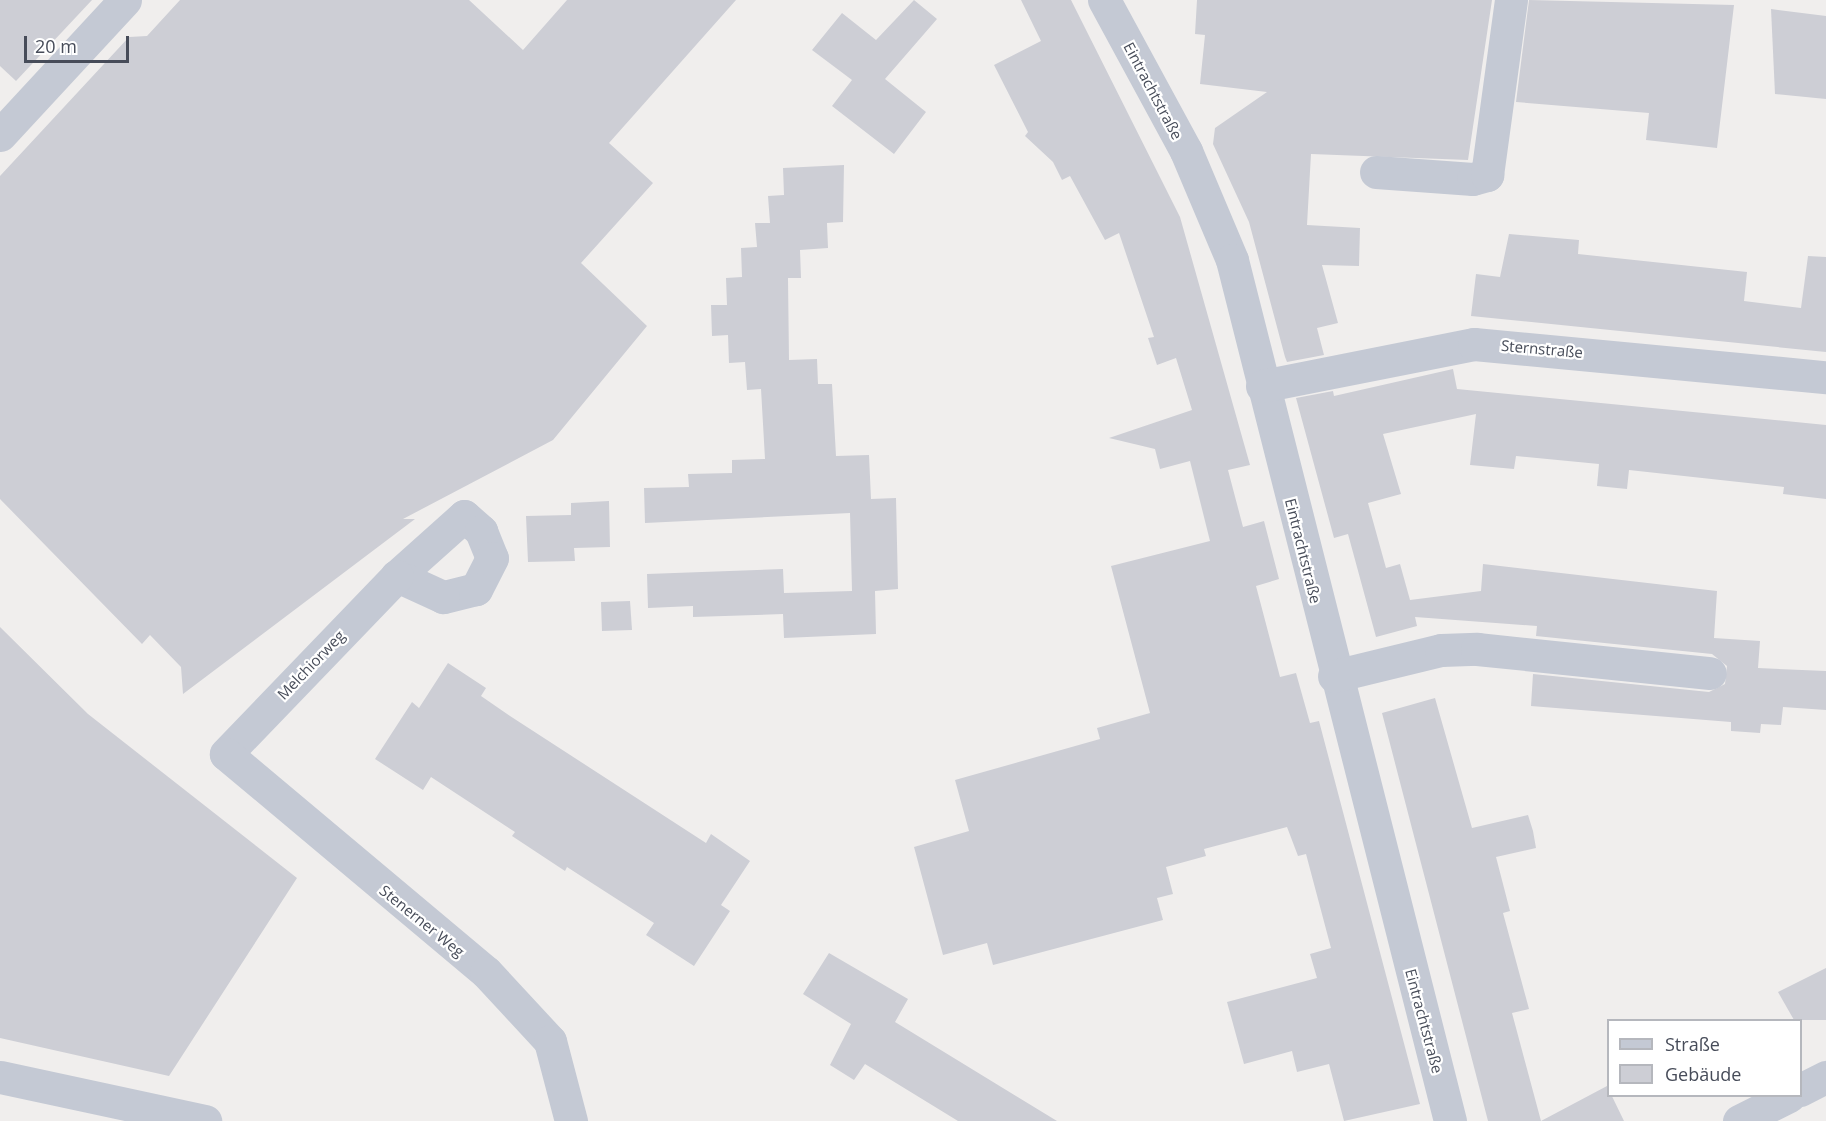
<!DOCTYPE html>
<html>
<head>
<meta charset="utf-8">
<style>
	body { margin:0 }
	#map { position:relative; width:1826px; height:1121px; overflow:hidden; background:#f0eeed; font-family:"Open Sans",sans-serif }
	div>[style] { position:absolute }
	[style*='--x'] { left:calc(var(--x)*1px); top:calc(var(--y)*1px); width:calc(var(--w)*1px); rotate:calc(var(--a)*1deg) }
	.building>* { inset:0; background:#cdced5 }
	.minor>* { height:33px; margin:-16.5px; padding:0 16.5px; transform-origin:16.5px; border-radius:16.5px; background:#c4c9d4 }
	span { translate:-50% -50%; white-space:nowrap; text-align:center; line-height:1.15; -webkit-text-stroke:4.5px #fff; paint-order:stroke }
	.street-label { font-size:15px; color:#474c59 }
	.legend { position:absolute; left:1607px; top:1019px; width:195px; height:78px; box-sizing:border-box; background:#fff; border:2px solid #b5b7bd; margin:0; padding:8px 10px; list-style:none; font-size:18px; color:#474c59 }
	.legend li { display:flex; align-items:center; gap:12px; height:30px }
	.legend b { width:30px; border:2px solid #b5b7bd }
	.scale { position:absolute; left:24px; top:36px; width:105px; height:27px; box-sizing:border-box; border:3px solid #474c59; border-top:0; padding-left:8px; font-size:18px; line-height:21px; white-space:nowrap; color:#474c59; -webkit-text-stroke:4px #fff; paint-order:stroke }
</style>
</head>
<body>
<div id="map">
	<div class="building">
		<i style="clip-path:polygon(0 0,92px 0,16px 81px,0 66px)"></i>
		<i style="clip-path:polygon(180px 0,469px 0,523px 50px,567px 0,736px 0,609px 143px,653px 183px,581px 263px,647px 326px,553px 440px,403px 519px,415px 519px,183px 694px,181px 667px,150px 635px,142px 644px,0 499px,0 176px,129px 37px,147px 36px)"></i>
		<i style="clip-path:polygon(914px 0,937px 19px,885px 79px,926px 112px,894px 154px,832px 106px,852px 80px,812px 50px,842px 13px,876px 40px)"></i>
		<i style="clip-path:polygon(1021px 0,1071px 0,1180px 217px,1250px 465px,1228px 470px,1243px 527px,1264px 521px,1279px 579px,1256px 586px,1280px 677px,1296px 673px,1310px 723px,1319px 721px,1420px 1104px,1344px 1121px,1329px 1064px,1297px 1072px,1292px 1051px,1244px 1064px,1227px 1002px,1317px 978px,1310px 954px,1331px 948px,1306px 854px,1298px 856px,1287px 827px,1204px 849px,1206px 856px,1166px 867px,1173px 894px,1157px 898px,1163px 920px,993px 965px,987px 943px,943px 955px,914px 847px,969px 831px,955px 780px,1100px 739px,1097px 728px,1150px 713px,1111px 566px,1210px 541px,1190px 461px,1160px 469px,1155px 449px,1109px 438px,1192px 410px,1176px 358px,1157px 365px,1148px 338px,1154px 337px,1119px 233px,1105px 240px,1070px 176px,1062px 180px,1053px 162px,1025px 136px,1028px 132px,994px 65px,1041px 41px)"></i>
		<i style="clip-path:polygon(1197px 0,1492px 0,1468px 160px,1311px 154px,1307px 225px,1360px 228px,1359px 266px,1322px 265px,1338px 323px,1317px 328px,1324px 355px,1287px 362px,1285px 357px,1249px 222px,1213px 144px,1215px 128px,1267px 92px,1200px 84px,1205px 35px,1195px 34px)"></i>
		<i style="clip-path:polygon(1529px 0,1734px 5px,1717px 148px,1646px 140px,1649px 113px,1516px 102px)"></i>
		<i style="clip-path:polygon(1771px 9px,1826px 16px,1826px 99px,1775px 94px)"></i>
		<i style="clip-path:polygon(844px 165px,843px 222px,827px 223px,828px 248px,800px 250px,801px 278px,788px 278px,789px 360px,817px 359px,818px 384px,832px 384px,836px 456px,869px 455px,871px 499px,896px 498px,898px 589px,875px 591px,876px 634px,784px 638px,783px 614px,693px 617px,693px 606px,648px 608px,647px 574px,783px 569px,784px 593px,852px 591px,850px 513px,645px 523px,644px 488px,689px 487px,688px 474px,732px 473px,732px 460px,765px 459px,761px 389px,747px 390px,745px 362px,729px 363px,728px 335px,712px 336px,711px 305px,727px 305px,726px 278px,742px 277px,741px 248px,757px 247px,755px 223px,770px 223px,768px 196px,784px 195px,783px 168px)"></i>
		<i style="clip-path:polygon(1509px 234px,1579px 240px,1578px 254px,1747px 272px,1744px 301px,1801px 308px,1808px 256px,1826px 257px,1826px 352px,1471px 316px,1476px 274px,1500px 277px)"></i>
		<i style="clip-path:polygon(1453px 369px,1457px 389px,1826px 425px,1826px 499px,1783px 494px,1784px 487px,1629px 470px,1627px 489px,1597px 486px,1599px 464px,1516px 456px,1514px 469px,1470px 465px,1476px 414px,1383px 434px,1401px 494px,1368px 503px,1386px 568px,1400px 564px,1410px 600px,1481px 591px,1483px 564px,1717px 591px,1714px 638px,1760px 641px,1758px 668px,1826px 671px,1826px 710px,1783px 707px,1781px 725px,1761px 724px,1760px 733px,1731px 731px,1731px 722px,1531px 706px,1533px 674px,1709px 692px,1725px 684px,1727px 666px,1712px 654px,1536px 636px,1537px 626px,1415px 617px,1417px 626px,1376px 637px,1348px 534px,1334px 538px,1296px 398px,1333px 391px,1334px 396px)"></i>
		<i style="clip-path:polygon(609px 501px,610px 547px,574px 548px,575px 561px,528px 562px,526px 516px,571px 515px,571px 503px)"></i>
		<i style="clip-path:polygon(630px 601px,632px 630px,602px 631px,601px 602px)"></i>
		<i style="clip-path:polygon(0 627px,88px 714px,297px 878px,169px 1076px,0 1038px)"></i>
		<i style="clip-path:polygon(448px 663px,486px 688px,481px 696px,510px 716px,706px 843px,711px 834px,750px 861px,721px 905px,730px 911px,694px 966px,646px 935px,654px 923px,567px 867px,565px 871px,512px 836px,515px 832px,431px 777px,423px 790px,375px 759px,412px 702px,419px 708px)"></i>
		<i style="clip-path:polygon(1435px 698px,1472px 828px,1528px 815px,1533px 831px,1536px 848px,1496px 857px,1510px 911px,1503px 913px,1529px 1009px,1512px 1013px,1541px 1121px,1607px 1086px,1624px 1121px,1488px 1121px,1382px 713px)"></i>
		<i style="clip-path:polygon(829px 953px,908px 999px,895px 1022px,1057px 1121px,958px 1121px,865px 1064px,854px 1080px,830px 1065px,851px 1024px,803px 994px)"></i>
		<i style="clip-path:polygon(1826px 968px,1826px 1020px,1794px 1020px,1778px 992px)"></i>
	</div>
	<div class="minor">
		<i style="--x:1104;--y:0;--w:172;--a:61.5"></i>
		<i style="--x:1186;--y:151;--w:118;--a:67.1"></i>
		<i style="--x:1232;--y:260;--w:888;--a:75.79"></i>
		<i style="--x:0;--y:135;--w:184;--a:-47.2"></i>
		<i style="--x:1376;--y:172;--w:97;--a:4.1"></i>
		<i style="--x:1473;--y:179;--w:15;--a:-16"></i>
		<i style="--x:1487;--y:175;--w:177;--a:-82.2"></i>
		<i style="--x:1262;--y:386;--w:216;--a:-11.2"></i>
		<i style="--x:1474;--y:344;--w:354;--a:5.4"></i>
		<i style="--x:397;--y:576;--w:90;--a:-41.8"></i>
		<i style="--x:464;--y:516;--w:23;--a:41"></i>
		<i style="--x:481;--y:531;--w:29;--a:68"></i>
		<i style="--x:492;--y:558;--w:35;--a:117"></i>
		<i style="--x:476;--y:589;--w:34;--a:166"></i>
		<i style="--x:443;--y:597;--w:51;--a:-155.5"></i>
		<i style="--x:397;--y:576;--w:247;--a:133.9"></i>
		<i style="--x:226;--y:754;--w:339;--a:40"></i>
		<i style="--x:486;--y:972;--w:94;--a:47.2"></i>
		<i style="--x:550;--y:1041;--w:83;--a:75.3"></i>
		<i style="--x:1334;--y:676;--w:110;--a:-13.7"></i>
		<i style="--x:1441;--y:650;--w:36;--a:-2"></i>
		<i style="--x:1477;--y:649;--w:234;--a:5.9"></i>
		<i style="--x:0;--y:1077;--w:210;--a:12.1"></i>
		<i style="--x:1800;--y:1090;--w:29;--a:-27"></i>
		<i style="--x:1739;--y:1121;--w:56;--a:-26.6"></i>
	</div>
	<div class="street-label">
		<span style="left:1153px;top:91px;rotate:62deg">Eintrachtstraße</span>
		<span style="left:1542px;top:349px;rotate:5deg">Sternstraße</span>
		<span style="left:1303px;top:551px;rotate:76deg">Eintrachtstraße</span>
		<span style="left:311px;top:665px;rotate:-46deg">Melchiorweg</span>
		<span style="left:422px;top:921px;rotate:39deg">Stenerner Weg</span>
		<span style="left:1424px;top:1021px;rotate:75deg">Eintrachtstraße</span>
	</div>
	<ul class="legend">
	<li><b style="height:8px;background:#c4c9d4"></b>Straße</li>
	<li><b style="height:16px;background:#cdced5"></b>Gebäude</li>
	</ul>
	<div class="scale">20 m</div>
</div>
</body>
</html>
